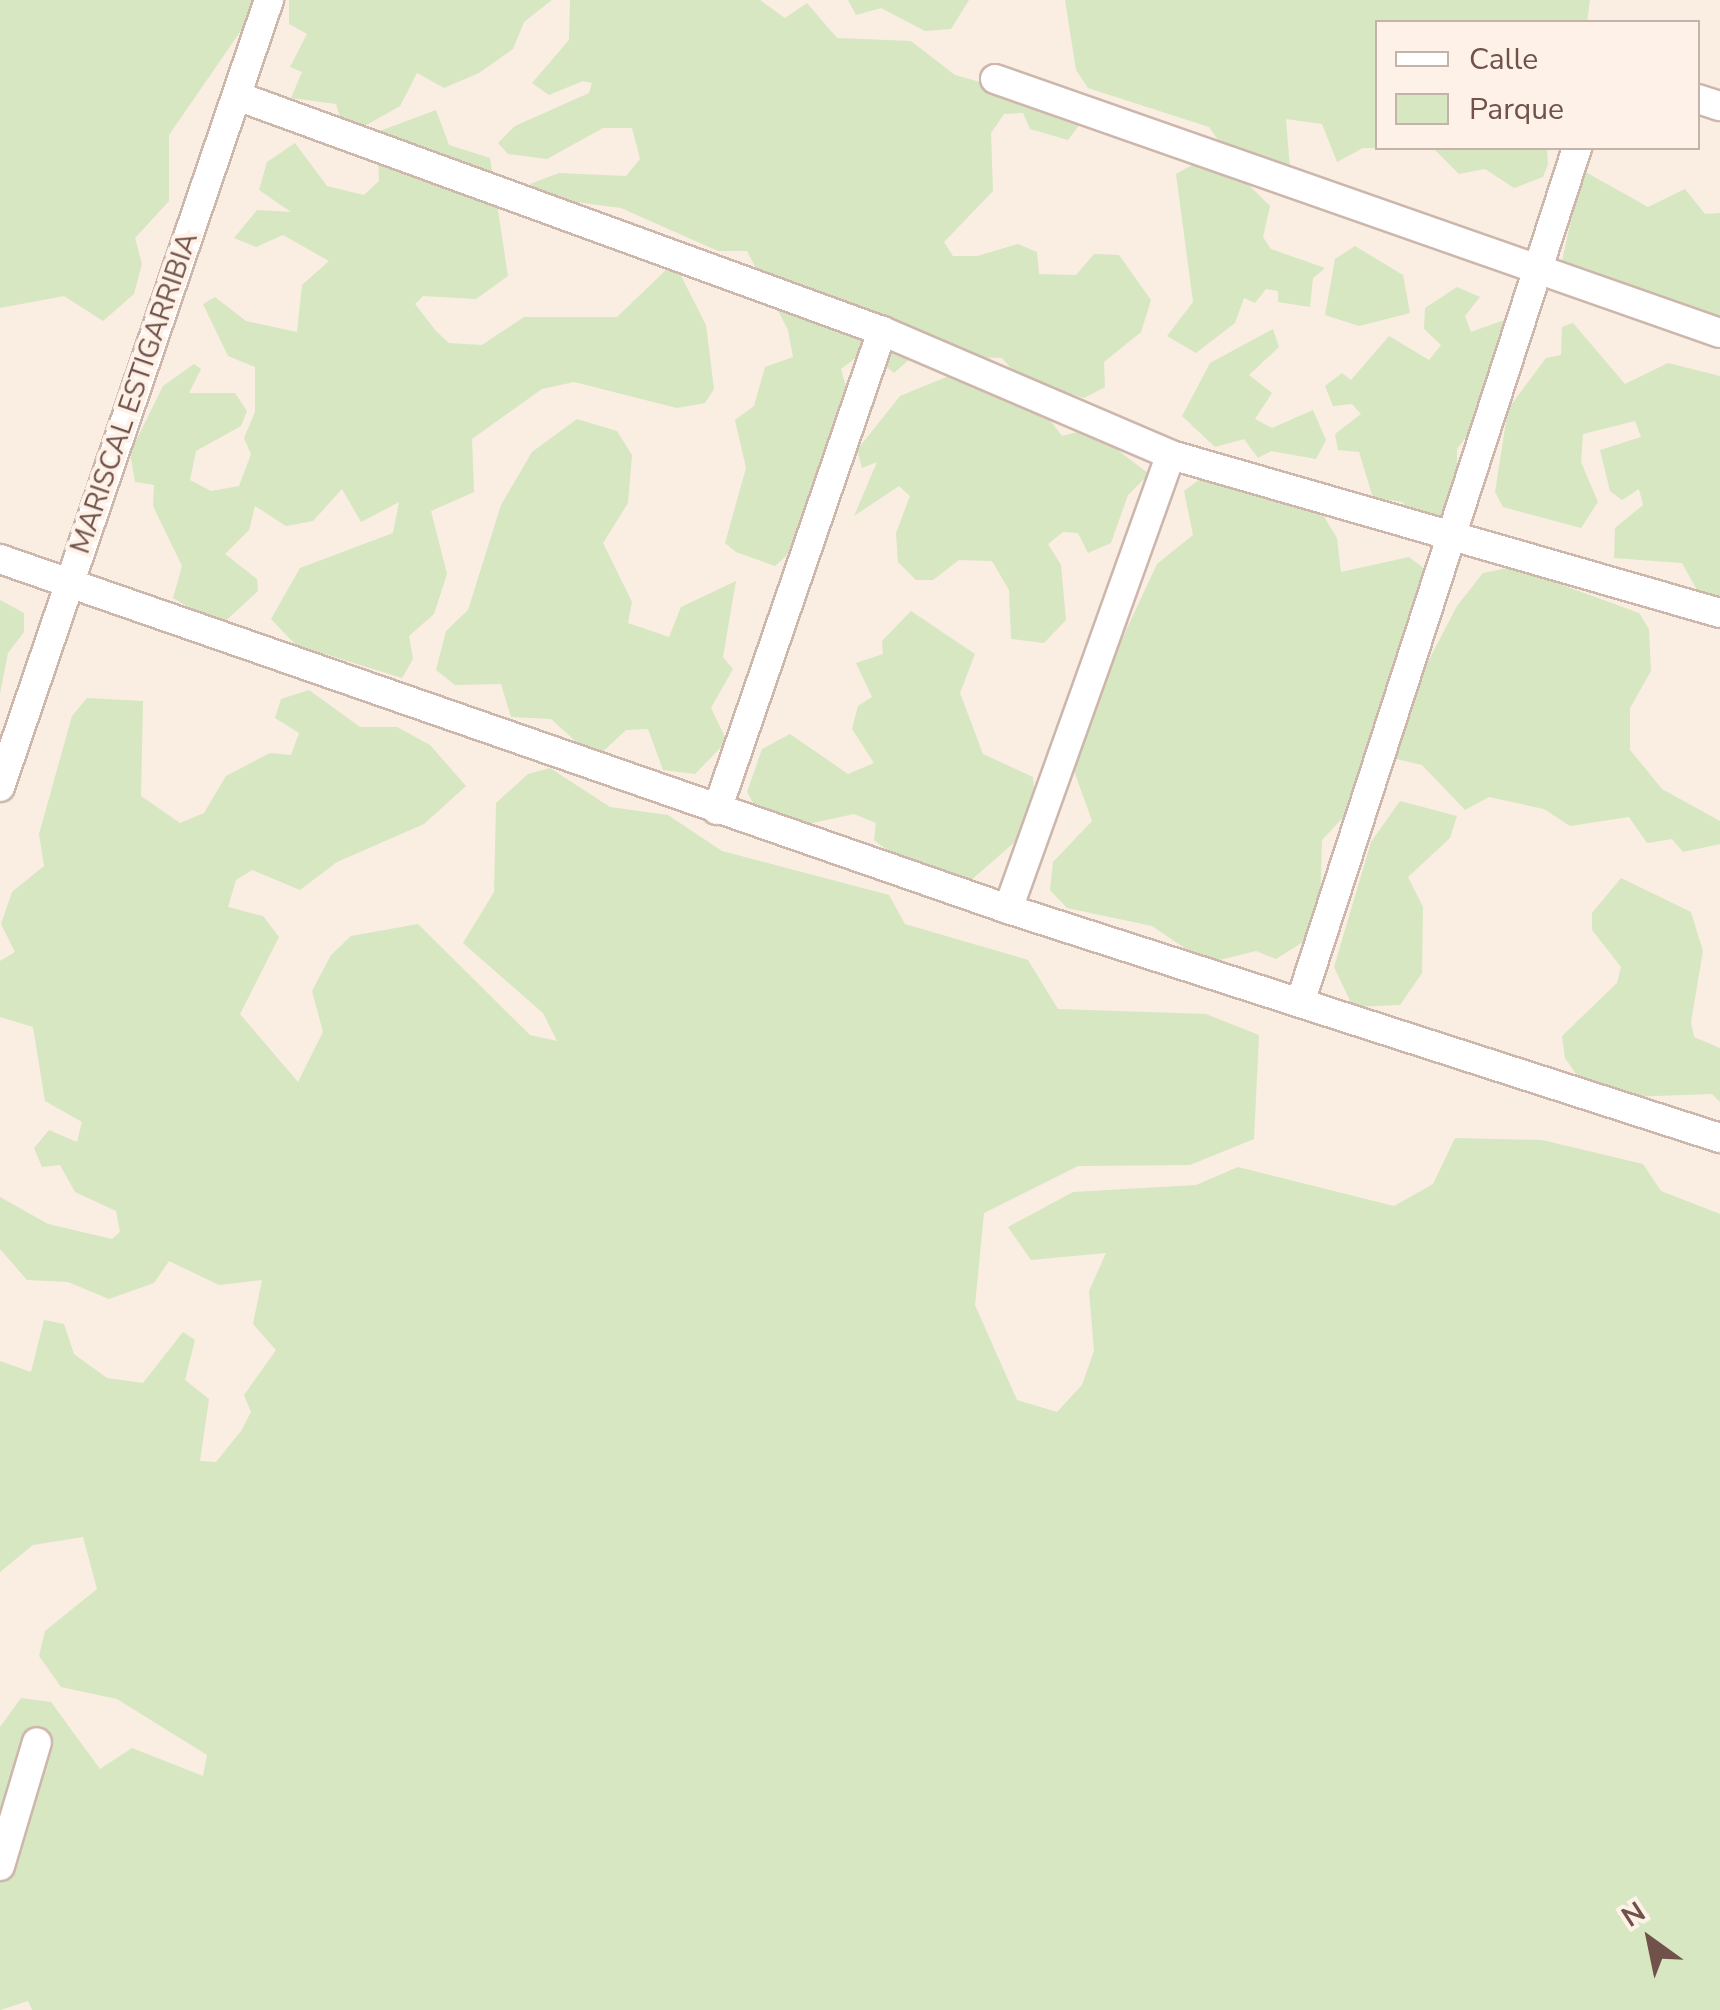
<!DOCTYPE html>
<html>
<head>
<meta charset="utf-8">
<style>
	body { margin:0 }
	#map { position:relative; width:1720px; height:2010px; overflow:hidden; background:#faede2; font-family:"Nunito Sans",sans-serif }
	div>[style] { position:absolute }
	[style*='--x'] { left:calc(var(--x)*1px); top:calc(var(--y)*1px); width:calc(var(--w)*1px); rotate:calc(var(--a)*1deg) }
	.green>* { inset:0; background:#d6e7c2 }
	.roads { filter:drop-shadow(2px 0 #cdb6ac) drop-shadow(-2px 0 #cdb6ac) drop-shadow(0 2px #cdb6ac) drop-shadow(0 -2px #cdb6ac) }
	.minor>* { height:28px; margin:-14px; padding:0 14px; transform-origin:14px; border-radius:14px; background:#fff }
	span { translate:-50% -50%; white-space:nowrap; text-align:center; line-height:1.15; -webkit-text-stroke:8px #fef2e8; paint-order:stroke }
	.street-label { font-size:28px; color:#70524a }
	.legend { position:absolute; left:1375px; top:20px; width:325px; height:130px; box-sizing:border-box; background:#fef2e8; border:2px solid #c5b2a9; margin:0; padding:12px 18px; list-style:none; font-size:30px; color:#70524a }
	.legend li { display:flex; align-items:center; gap:20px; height:50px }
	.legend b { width:50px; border:2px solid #c5b2a9 }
	.north { position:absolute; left:1600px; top:1890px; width:100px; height:100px; -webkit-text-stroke:8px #fef2e8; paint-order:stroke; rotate:327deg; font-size:28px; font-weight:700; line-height:40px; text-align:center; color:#70524a }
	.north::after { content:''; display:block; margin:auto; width:35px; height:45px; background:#70524a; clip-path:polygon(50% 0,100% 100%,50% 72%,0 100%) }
</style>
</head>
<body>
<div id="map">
	<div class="green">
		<i style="clip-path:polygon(0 0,262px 0,169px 135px,169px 201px,135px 238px,142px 264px,134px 294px,103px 321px,64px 296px,0 308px)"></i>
		<i style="clip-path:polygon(289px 0,552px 0,524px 22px,513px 49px,479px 73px,444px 88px,417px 73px,400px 106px,361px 128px,342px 124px,336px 104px,291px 98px,302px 72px,290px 67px,307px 34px,289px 24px)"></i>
		<i style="clip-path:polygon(570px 0,760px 0,785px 18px,807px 3px,837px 38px,911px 41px,955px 75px,1052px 102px,1080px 124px,1068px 140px,1030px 129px,1023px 113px,1004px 114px,991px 133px,993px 191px,944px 242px,953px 256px,977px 256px,1018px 244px,1037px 252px,1039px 274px,1076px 275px,1094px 254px,1119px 255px,1151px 300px,1141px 332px,1104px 362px,1105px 387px,1084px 398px,1058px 390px,1035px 396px,1002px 358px,913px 356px,894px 373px,866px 350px,841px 369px,846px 387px,810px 517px,786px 556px,775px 566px,736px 552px,725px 543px,746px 468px,735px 420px,754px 406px,765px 367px,793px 357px,788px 330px,747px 251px,718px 251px,621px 208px,545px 198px,530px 184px,559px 173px,626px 176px,640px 159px,632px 128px,603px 128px,547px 159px,508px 154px,498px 143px,515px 126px,589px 93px,592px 83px,583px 81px,549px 95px,532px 83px,569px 40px)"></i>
		<i style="clip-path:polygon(848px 0,969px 0,951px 29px,925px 31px,881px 8px,856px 15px)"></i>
		<i style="clip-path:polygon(1065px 0,1590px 0,1587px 22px,1378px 22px,1378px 148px,1405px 148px,1363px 148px,1337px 162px,1322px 124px,1286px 119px,1290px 169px,1227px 153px,1209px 127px,1088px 88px,1076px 70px)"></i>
		<i style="clip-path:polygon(436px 110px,449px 145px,490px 158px,508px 276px,476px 299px,423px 296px,415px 304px,436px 331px,449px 343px,482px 345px,524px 317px,617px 317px,667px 269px,679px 272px,706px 325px,714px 389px,705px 403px,677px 408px,574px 382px,542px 389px,472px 439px,474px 492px,431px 511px,447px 574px,434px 614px,409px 636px,413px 659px,402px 678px,296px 645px,271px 619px,300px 568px,393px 533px,399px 502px,361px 522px,342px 489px,313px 521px,286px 526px,255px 506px,249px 530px,225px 554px,257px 579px,258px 591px,220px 626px,173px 598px,182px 566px,153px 506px,154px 485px,135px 482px,130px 453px,163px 386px,194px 364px,201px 369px,189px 393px,235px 393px,247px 411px,241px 426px,196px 451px,190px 480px,211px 491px,239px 486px,251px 454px,244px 438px,255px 412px,255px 367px,228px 356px,203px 304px,215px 297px,246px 321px,297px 332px,302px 285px,329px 261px,283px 235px,256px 247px,234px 238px,257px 210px,291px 212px,259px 190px,267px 162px,295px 143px,327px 186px,364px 195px,379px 181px,377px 132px)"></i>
		<i style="clip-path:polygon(1433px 148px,1547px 148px,1548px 164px,1543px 177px,1514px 188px,1485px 169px,1459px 174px)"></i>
		<i style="clip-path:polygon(1196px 163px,1231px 167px,1270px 206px,1263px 237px,1271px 249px,1325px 268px,1313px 278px,1310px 307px,1278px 302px,1278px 291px,1266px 289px,1255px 303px,1244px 298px,1235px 323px,1196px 353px,1167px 336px,1193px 302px,1176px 174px)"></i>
		<i style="clip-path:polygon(1582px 170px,1648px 207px,1685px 189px,1705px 214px,1720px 213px,1720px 338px,1560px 270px)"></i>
		<i style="clip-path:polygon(1355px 246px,1403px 275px,1410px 313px,1359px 326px,1325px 315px,1335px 259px)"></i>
		<i style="clip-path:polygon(1457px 287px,1480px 297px,1465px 316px,1471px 332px,1510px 318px,1478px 421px,1457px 449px,1457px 503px,1435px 527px,1413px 524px,1403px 502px,1373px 498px,1359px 452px,1338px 450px,1335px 434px,1361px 414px,1352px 404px,1333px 406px,1325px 386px,1342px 373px,1351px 380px,1389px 336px,1429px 360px,1441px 345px,1424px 329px,1425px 308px)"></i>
		<i style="clip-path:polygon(1573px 323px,1625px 384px,1668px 363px,1720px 376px,1720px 596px,1698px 592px,1682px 563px,1614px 558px,1615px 528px,1643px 505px,1639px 489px,1622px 500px,1610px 491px,1600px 450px,1641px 437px,1635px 421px,1583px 434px,1581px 462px,1598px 502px,1581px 528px,1503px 507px,1495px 492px,1508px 409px,1546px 358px,1561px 355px,1562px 327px)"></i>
		<i style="clip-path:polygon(1273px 329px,1279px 347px,1249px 375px,1272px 393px,1255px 419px,1272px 428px,1313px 410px,1326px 440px,1316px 459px,1271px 451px,1258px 458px,1244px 439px,1215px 447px,1182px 416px,1210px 363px)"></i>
		<i style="clip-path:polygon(956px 373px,1046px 415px,1062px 436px,1090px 429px,1149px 474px,1128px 495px,1111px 543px,1088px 553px,1078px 533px,1063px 532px,1048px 544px,1061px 565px,1066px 620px,1044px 643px,1011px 639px,1009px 590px,992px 561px,959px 560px,933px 580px,916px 580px,898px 562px,896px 533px,910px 496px,899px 486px,854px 516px,877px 462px,862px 468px,857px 450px,900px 396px)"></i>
		<i style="clip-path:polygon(577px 419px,617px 431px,632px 455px,628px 503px,603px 543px,632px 602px,628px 623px,669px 637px,681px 607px,736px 581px,723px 657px,733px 669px,711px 708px,727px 741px,695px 774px,663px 770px,648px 729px,626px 730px,595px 759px,551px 719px,511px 717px,501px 684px,455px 685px,436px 670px,446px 631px,468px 610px,501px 505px,532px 452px)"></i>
		<i style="clip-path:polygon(1204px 476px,1317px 505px,1337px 538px,1341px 572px,1409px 557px,1426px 570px,1350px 810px,1322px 840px,1320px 905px,1303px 942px,1276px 959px,1256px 951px,1207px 963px,1152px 926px,1067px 908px,1050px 890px,1053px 862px,1092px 821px,1073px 768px,1115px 654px,1157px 564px,1193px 535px,1184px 491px)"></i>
		<i style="clip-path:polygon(1513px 567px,1639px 613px,1649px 629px,1651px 671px,1630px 708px,1630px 750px,1662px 789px,1720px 821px,1720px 844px,1683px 852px,1672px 839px,1647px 843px,1629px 817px,1570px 826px,1544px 809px,1489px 797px,1465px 810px,1422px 765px,1396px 759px,1420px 677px,1457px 606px,1483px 573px)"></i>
		<i style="clip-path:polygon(0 600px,24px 613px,24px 632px,8px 653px,0 694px)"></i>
		<i style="clip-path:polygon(911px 611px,975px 654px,960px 693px,983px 754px,1033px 777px,1035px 806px,1023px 835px,970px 881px,887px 850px,874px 840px,876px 823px,854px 814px,808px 824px,753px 803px,747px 792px,762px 749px,790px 734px,848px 774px,874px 763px,852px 729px,858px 706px,872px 697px,856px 663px,883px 654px,882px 641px)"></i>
		<i style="clip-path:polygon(309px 690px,360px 727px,397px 727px,430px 745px,466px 786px,424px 824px,337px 862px,300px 890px,252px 870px,236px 880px,228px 907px,263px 916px,279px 937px,240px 1014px,298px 1082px,323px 1032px,312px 991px,331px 955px,351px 936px,418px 924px,530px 1035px,557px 1041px,543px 1013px,463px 943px,494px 892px,496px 803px,528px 774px,550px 768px,610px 807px,668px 815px,722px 851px,889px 895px,905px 924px,1028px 960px,1058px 1009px,1206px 1014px,1259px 1035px,1254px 1139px,1190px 1165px,1078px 1166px,984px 1213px,975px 1305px,1017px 1400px,1057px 1412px,1082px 1385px,1094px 1351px,1089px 1291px,1106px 1253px,1031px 1260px,1008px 1227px,1073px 1192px,1196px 1185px,1238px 1167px,1394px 1206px,1433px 1184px,1455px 1138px,1542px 1140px,1643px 1164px,1661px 1191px,1720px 1214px,1720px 2010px,32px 2010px,28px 2001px,0 2010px,0 1727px,21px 1698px,51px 1702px,100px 1769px,132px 1748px,203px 1776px,207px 1755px,117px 1699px,61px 1687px,39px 1656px,45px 1631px,97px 1589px,83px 1537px,33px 1545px,0 1572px,0 1361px,31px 1372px,44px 1320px,64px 1324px,74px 1354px,107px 1378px,143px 1383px,183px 1332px,195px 1340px,185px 1380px,209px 1399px,200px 1461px,216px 1462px,241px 1431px,251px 1412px,244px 1395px,276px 1350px,253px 1324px,262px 1280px,219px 1285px,169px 1261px,154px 1283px,109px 1299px,68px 1282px,27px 1280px,0 1249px,0 1197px,48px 1224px,112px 1239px,120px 1232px,116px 1211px,75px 1192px,60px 1165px,42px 1167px,34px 1148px,49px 1130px,77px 1142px,82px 1122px,45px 1101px,33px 1027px,0 1017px,0 961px,15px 952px,1px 924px,12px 892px,44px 866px,39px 834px,72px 716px,87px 698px,143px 701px,141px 796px,180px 823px,204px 813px,226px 776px,270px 753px,291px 755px,299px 733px,275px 718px,281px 699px)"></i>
		<i style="clip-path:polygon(1400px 801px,1457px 816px,1450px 838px,1408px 877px,1423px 907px,1422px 973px,1400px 1005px,1353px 1007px,1334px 967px,1371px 842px)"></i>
		<i style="clip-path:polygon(1621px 878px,1691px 912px,1703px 951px,1691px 1022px,1694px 1037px,1720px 1048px,1720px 1102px,1712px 1094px,1628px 1097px,1576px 1074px,1565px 1058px,1562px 1036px,1617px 983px,1621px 967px,1592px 930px,1592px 913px)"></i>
	</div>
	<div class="roads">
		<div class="minor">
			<i style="--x:995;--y:79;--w:768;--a:19.31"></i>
			<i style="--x:237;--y:96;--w:686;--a:20.02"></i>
			<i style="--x:882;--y:331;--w:314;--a:23.2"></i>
			<i style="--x:1171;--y:455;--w:571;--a:16.06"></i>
			<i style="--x:1698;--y:99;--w:23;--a:18"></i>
			<i style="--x:0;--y:559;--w:1067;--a:19.15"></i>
			<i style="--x:1008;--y:909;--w:748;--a:17.83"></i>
			<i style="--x:0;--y:787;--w:832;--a:-71.13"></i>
			<i style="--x:717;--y:810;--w:507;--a:-70.99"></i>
			<i style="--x:1008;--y:909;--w:482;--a:-70.3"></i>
			<i style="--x:1300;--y:1003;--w:899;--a:-72.05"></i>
			<i style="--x:0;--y:1866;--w:129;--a:-73.4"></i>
		</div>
	</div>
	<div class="street-label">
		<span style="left:134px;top:393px;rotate:-71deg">MARISCAL ESTIGARRIBIA</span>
	</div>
	<ul class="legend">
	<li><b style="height:12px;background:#fff"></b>Calle</li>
	<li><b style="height:28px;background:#d6e7c2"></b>Parque</li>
	</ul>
	<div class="north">N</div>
</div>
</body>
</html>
